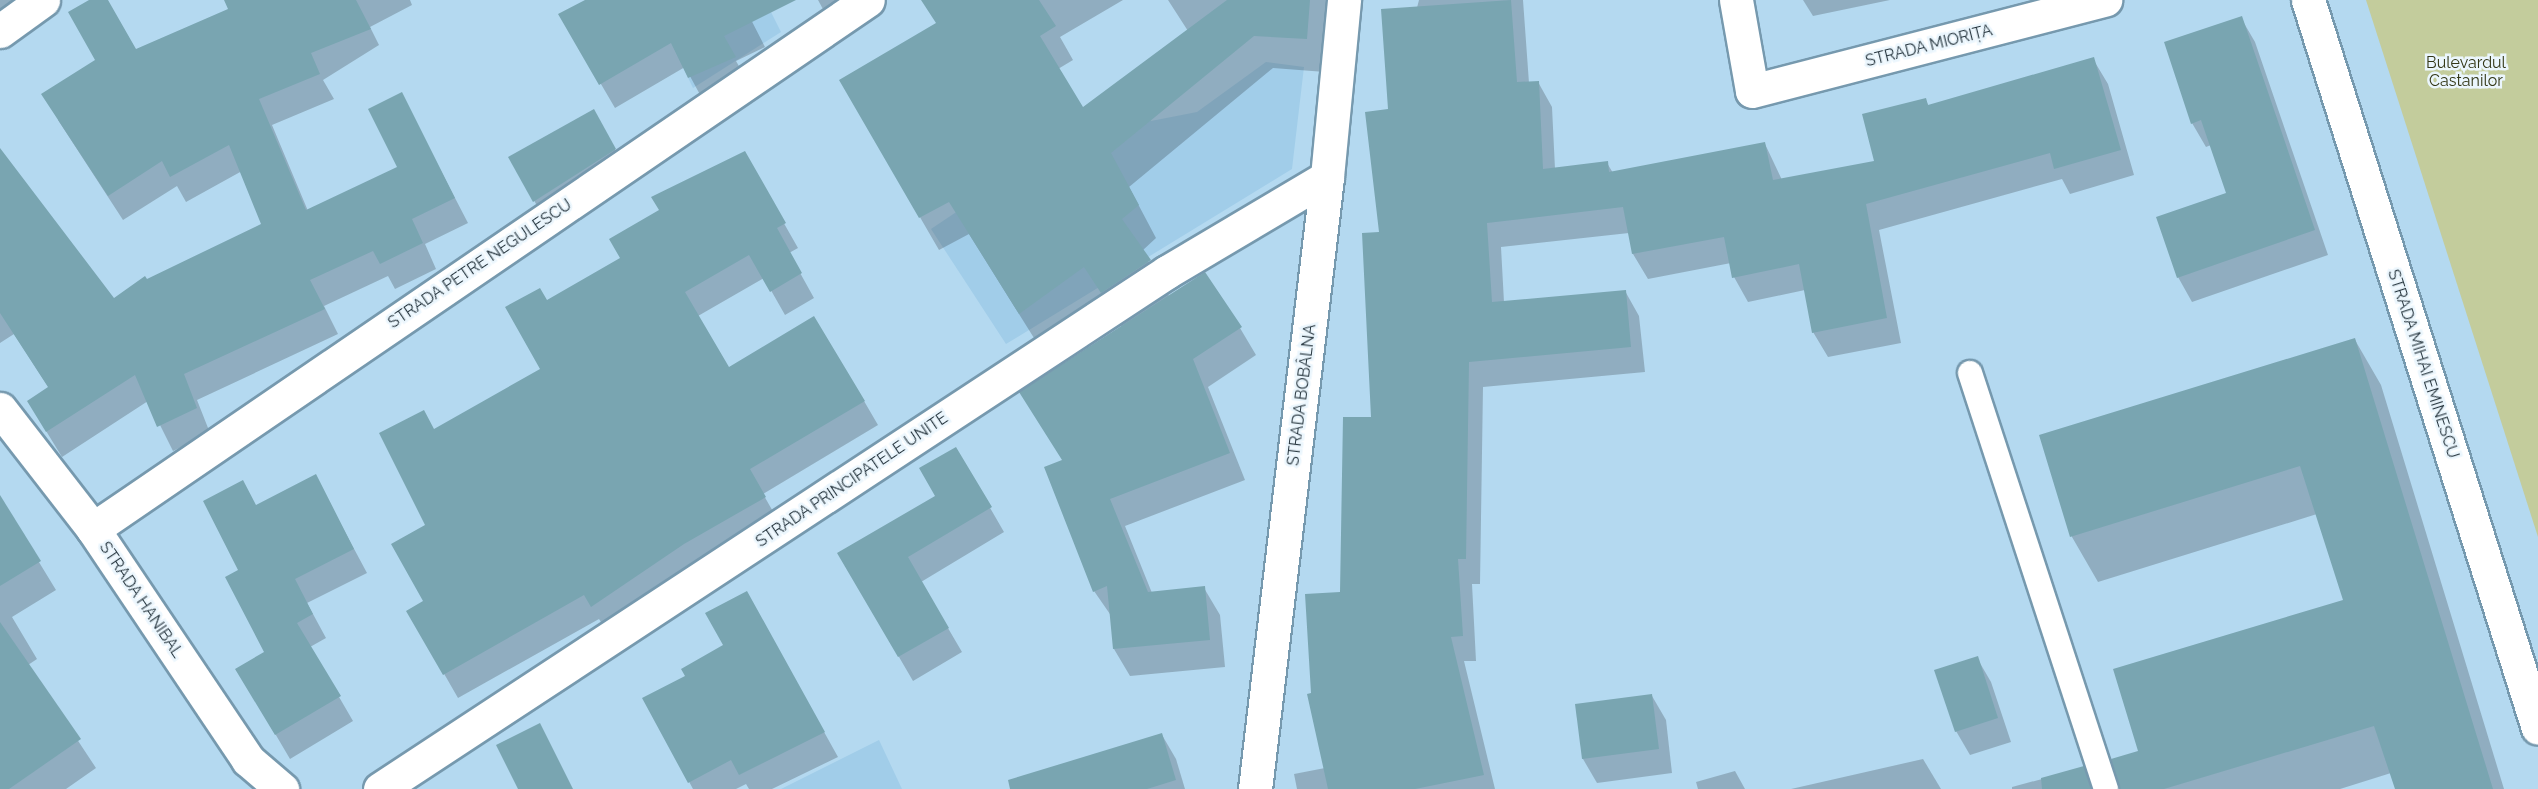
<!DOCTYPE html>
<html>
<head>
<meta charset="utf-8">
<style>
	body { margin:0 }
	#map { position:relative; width:2538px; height:789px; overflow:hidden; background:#b4d9f0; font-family:Raleway,sans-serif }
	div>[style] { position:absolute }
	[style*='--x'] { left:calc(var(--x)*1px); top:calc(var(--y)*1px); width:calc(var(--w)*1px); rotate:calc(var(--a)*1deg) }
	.built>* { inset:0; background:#a1cde9 }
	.green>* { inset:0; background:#c3cc9c }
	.shadow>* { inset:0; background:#0003 }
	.building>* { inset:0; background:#79a5b1 }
	.roads { filter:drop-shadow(2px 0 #7699ae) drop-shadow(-2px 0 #7699ae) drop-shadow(0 2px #7699ae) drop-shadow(0 -2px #7699ae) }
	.lane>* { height:24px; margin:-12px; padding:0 12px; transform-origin:12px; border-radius:12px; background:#fff }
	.street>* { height:33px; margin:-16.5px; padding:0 16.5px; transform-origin:16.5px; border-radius:16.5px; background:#fff }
	.secondary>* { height:33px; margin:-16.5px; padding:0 16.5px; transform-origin:16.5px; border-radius:16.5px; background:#fff }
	span { translate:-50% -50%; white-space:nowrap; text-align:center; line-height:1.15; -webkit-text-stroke:5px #ebf6fd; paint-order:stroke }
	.street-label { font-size:16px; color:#25343d }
	.park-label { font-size:16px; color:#333716 }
</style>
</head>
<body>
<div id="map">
	<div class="built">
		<i style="clip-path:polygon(651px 0,765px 0,781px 32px,693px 88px)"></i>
		<i style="clip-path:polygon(1266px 62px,1304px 67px,1292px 169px,1006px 344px,931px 229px,1133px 94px,1151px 121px,1197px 112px)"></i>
		<i style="clip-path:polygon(879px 740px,902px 789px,781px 789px)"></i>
	</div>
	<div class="green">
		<i style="clip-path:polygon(2366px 0,2538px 0,2538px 537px)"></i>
	</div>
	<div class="shadow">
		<i style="clip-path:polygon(0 0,13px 0,0 9px)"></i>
		<i style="clip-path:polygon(92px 0,107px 0,136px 50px,230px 10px,226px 0,410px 0,412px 5px,370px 27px,379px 45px,323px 80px,334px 99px,272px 125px,308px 211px,399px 168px,401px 94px,468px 223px,425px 244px,436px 269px,395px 289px,388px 276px,324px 306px,338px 334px,197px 400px,210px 433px,173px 451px,148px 401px,62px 457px,43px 426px,49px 388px,14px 334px,0 343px,0 150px,113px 300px,263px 225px,242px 171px,186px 202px,177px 186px,123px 220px,58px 120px,97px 60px)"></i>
		<i style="clip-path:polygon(588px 0,741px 0,765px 47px,736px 61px,748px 82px,704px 102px,685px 67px,615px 108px,560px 14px)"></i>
		<i style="clip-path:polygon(818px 0,844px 0,824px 11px)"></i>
		<i style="clip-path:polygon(935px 0,1123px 0,1060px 37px,1073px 60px,1058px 69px,1082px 109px,1188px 31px,1168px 0,1331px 0,1325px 72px,1273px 68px,1129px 187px,1156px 238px,1142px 251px,1169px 296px,1240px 328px,1256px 355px,1208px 387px,1245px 480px,1125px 526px,1152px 593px,1204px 588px,1220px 615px,1225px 667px,1130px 676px,1114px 649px,1112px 617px,1094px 591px,1063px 461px,1122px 327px,1104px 299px,1039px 346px,969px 234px,939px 250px,841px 81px,937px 24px)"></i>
		<i style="clip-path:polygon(1419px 0,1523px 0,1529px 83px,1538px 82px,1552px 107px,1555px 169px,1607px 163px,1613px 173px,1765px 144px,1782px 180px,1876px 162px,1925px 100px,1929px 106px,2093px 59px,2108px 84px,2134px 175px,2070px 194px,2062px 179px,1879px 230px,1901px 343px,1828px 357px,1813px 332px,1805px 290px,1748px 302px,1734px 277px,1731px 263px,1648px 279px,1633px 254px,1629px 233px,1501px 247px,1504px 302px,1625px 291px,1639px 316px,1645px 372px,1483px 387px,1480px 584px,1472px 584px,1476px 661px,1464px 661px,1495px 789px,1297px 789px,1294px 774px,1325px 768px,1312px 694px,1341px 593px,1372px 418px,1390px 111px)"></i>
		<i style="clip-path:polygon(1803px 0,1890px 0,1813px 16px)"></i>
		<i style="clip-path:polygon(2241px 18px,2255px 42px,2328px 255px,2192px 302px,2178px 277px,2228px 194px,2211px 145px,2206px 147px,2192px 123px)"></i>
		<i style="clip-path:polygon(593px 111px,629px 174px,548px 225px,510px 158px)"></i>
		<i style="clip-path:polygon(744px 153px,798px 248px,789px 253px,814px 298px,785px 315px,764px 278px,698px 316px,729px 369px,864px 401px,878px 425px,763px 494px,779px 522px,606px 630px,599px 619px,458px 698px,408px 611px,425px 602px,434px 430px,542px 370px,547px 302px,622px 258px,661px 210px)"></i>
		<i style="clip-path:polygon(2355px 340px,2381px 385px,2504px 789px,2396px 789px,2391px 773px,2340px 789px,2121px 789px,2140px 752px,2345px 601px,2317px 514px,2098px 582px,2072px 537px,2041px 436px)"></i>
		<i style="clip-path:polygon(956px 449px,1004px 532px,921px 582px,962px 652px,913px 681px,839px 554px,937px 496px)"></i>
		<i style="clip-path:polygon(315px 476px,367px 573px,307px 603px,326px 638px,310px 647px,353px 721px,290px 759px,237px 669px,266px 652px,240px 570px,256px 506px)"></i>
		<i style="clip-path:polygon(9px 513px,56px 590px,12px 617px,37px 659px,28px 665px,96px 768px,66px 789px,0 789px,0 518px)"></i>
		<i style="clip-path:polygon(760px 617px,838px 757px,772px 789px,749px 789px,746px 784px,736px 789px,693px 789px,644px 698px,687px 676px)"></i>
		<i style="clip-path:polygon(1977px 658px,1991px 682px,2011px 742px,1970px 755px,1956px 731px)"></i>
		<i style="clip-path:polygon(1652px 696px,1666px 720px,1672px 773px,1597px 783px,1583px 759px,1577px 706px)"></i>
		<i style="clip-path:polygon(1162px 735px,1176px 759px,1185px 789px,1076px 789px)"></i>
		<i style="clip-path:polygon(1923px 759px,1941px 789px,1791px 789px)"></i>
		<i style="clip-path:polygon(2083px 768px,2095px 789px,2012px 789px,2012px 787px)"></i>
		<i style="clip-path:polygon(1735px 771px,1745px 789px,1698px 789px,1696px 782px)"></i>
	</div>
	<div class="building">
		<i style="clip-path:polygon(89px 0,108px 0,136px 49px,228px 9px,224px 0,356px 0,371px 29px,311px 53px,320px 74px,259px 99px,306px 210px,397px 167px,368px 109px,402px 92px,455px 198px,412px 219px,423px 243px,380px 264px,373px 251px,310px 280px,325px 309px,184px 374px,197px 408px,157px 427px,135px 375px,46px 432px,27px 401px,48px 387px,0 313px,0 148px,114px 298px,145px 276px,147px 279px,261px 224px,229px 145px,170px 177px,162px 161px,108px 196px,41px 94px,95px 60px,68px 12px)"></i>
		<i style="clip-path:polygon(585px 0,796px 0,724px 36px,736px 57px,688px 78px,671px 43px,599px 85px,558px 14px)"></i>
		<i style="clip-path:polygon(921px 0,1039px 0,1056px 26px,1040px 36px,1083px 107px,1227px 0,1310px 0,1307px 39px,1254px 36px,1111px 153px,1139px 205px,1122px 219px,1151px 260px,1101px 293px,1084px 267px,1019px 314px,949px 202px,919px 218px,839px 80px,936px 23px)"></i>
		<i style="clip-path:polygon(1511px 0,1517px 82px,1539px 81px,1543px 169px,1608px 161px,1609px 172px,1765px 142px,1773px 180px,1874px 161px,1862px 114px,1926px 98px,1928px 105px,2094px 57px,2121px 150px,2054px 169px,2050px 153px,1866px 204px,1887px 318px,1812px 333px,1799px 264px,1732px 278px,1724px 237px,1632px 254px,1623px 207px,1487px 223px,1492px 302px,1626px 290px,1631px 347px,1469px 362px,1466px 559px,1458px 559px,1463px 636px,1451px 637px,1484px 775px,1415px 789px,1328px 789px,1307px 694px,1311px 693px,1305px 594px,1340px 592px,1343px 417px,1371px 417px,1362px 233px,1379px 232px,1365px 112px,1388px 109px,1381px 9px)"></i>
		<i style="clip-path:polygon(2242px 16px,2315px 230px,2177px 278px,2156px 217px,2226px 193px,2201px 120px,2191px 124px,2164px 42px)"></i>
		<i style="clip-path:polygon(594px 109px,616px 149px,533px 202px,508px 157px)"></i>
		<i style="clip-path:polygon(745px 151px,786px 223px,777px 228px,802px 273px,770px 292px,749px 255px,685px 292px,729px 367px,814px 316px,865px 401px,750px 469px,766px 497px,684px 544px,591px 607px,584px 595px,443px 675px,406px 611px,423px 601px,391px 544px,425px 525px,379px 433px,424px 410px,434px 429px,540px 369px,505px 307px,540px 288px,547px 300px,620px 258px,609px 239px,659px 210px,651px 197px)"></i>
		<i style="clip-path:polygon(1205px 272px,1242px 327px,1193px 359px,1230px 453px,1110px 499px,1148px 592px,1205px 586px,1210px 640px,1113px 649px,1107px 586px,1093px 592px,1044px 467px,1062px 460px,1019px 392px)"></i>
		<i style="clip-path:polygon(2355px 338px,2493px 789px,2395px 789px,2374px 726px,2164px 789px,2120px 789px,2111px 759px,2138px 751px,2113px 669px,2343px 600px,2300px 466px,2070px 537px,2039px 435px)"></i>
		<i style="clip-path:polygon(956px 447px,992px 507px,908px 557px,949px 628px,898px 657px,837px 553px,935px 496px,919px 468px)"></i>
		<i style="clip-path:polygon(316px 474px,354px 549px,295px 579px,313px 614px,297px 623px,341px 696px,275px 735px,235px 669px,264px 652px,225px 577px,238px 570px,203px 501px,243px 480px,256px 505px)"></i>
		<i style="clip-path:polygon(0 495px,41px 561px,0 586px)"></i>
		<i style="clip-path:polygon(747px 591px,825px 732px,739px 775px,731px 760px,688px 783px,642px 698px,685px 676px,681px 669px,723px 645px,705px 613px)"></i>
		<i style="clip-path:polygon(0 622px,81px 739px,9px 789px,0 789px)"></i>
		<i style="clip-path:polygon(1978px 656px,1998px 718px,1955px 732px,1934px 670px)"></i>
		<i style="clip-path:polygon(1652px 694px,1659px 749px,1582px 759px,1575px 704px)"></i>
		<i style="clip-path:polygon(540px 723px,573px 789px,518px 789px,496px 745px)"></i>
		<i style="clip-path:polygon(1162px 733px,1176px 780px,1147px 789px,1010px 789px,1008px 780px)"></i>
		<i style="clip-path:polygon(2084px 766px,2091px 789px,2042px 789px,2041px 778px)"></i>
	</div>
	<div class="roads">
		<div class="lane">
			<i style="--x:1970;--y:373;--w:438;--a:71.9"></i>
		</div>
		<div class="street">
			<i style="--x:1736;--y:0;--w:92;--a:80"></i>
			<i style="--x:1752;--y:91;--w:365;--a:-14.5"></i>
			<i style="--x:0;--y:409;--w:152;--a:52.2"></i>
			<i style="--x:93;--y:529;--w:278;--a:56.1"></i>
			<i style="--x:248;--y:760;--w:45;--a:40.5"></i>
			<i style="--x:93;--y:529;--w:938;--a:-34.32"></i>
			<i style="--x:380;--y:789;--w:942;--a:-33.3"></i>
			<i style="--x:1167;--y:272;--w:186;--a:-30.7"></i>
		</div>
		<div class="secondary">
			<i style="--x:2308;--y:0;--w:763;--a:72.47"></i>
			<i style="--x:0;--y:31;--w:53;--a:-35.8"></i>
			<i style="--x:1255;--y:789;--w:616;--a:-83.29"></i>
			<i style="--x:1327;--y:177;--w:178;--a:-84.5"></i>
		</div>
	</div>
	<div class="street-label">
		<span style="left:1929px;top:46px;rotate:-14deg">STRADA MIORIȚA</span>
		<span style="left:480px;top:264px;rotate:-34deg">STRADA PETRE NEGULESCU</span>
		<span style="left:2423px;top:364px;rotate:72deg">STRADA MIHAI EMINESCU</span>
		<span style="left:1302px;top:395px;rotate:-83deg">STRADA BOBÂLNA</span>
		<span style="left:852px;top:480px;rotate:-34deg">STRADA PRINCIPATELE UNITE</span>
		<span style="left:141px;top:600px;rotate:56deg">STRADA HANIBAL</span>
	</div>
	<div class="park-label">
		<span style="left:2466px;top:72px">Bulevardul<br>Castanilor</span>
	</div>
</div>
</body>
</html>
